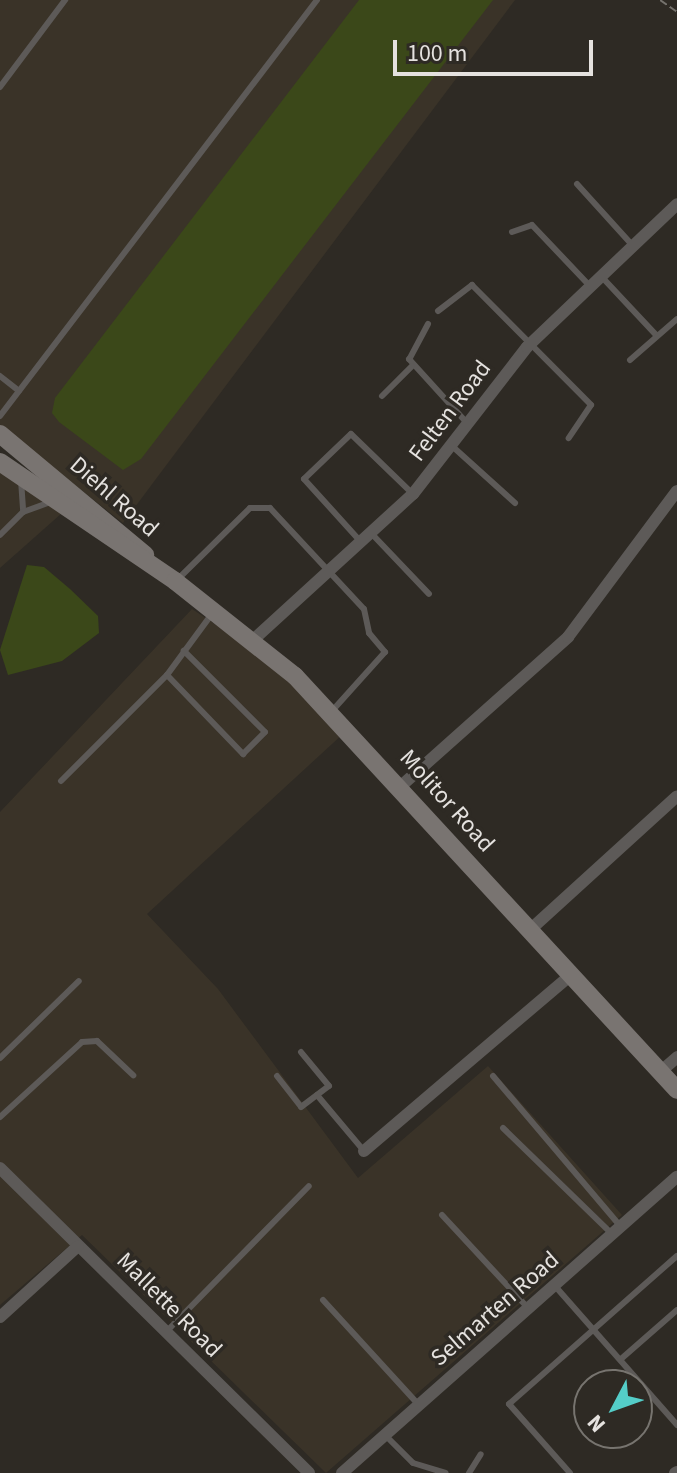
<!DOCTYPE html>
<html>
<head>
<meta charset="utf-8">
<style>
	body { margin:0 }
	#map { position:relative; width:677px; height:1473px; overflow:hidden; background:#2e2a24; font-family:"Source Sans 3",sans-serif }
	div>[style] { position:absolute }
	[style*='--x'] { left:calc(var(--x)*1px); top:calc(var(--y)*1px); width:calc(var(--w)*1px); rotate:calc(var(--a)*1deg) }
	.built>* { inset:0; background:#3a3328 }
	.water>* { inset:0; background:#3b4819 }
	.path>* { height:2px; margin-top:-1px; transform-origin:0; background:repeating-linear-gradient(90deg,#75726d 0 8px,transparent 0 12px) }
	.lane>* { height:6px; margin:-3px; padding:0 3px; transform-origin:3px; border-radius:3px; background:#5d5a58 }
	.street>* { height:12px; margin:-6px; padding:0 6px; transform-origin:6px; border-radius:6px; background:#5d5a58 }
	.secondary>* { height:18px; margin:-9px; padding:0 9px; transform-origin:9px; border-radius:9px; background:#797471 }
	span { translate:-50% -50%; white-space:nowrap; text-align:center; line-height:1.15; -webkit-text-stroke:7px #2e2a24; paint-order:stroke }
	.street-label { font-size:24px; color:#e5e2df }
	.north { position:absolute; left:573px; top:1369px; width:80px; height:80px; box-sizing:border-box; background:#2e2a24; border:2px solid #77746f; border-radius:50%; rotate:229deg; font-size:22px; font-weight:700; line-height:32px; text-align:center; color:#e5e2df }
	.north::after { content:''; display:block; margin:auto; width:28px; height:36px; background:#54cdc8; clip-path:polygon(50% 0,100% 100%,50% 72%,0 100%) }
	.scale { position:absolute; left:393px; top:40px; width:200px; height:36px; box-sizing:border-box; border:4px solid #e5e2df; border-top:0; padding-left:10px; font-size:24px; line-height:28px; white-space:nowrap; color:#e5e2df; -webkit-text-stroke:6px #2e2a24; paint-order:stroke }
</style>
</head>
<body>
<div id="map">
	<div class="built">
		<i style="clip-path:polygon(0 0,515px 0,123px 523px,0 426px)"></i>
		<i style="clip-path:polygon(0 468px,62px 513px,0 568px)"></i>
		<i style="clip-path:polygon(192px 609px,256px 651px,344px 733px,147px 914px,218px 989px,358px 1178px,488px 1066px,622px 1215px,326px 1473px,82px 1235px,0 1305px,0 812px)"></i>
	</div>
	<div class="water">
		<i style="clip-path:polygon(359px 0,493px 0,141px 459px,123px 470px,59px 422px,52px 413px,55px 398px)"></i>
		<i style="clip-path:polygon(27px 565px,44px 567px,70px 589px,98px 616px,99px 633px,62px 661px,8px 675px,0 650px)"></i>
	</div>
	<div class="path">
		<i style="--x:660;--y:0;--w:21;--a:35"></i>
	</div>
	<div class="lane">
		<i style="--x:0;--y:87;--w:109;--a:-53.2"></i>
		<i style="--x:577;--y:184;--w:84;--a:47.9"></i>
		<i style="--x:512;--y:232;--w:21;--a:-19"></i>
		<i style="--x:532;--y:225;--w:83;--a:46.5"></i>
		<i style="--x:600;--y:275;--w:83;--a:46.9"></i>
		<i style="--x:438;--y:311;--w:43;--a:-37.4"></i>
		<i style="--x:472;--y:285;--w:169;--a:45.2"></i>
		<i style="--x:591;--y:405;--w:40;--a:124"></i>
		<i style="--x:428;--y:324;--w:40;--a:118"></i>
		<i style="--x:409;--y:359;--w:88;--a:47.8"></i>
		<i style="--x:630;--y:360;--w:62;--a:-41.1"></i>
		<i style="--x:0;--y:376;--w:24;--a:38"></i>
		<i style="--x:382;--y:396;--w:42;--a:-45"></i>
		<i style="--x:0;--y:416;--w:523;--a:-52.69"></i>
		<i style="--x:452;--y:446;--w:85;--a:42.1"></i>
		<i style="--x:21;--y:480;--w:32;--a:86"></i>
		<i style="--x:371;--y:533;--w:84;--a:46.4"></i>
		<i style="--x:0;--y:535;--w:33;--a:-45"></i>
		<i style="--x:23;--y:512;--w:32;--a:-20"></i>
		<i style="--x:361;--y:542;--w:85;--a:-132.1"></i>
		<i style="--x:304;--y:479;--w:65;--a:-43.8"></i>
		<i style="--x:351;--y:434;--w:86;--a:44.1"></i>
		<i style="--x:178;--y:579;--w:101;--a:-44.6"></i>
		<i style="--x:250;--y:508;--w:20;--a:0"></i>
		<i style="--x:270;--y:508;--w:138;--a:47.1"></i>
		<i style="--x:364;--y:609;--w:25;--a:78"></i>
		<i style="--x:369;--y:633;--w:25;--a:50"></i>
		<i style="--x:385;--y:652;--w:79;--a:131.9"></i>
		<i style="--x:167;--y:675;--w:110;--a:46.1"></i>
		<i style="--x:243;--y:754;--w:31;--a:-45"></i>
		<i style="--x:265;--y:732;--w:115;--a:-135"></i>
		<i style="--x:61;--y:781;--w:150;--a:-45"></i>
		<i style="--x:167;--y:675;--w:74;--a:-53.7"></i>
		<i style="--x:0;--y:1058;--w:110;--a:-44.3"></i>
		<i style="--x:277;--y:1076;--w:39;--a:52"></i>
		<i style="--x:301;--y:1107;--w:35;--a:-37"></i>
		<i style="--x:329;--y:1086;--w:44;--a:-129.5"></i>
		<i style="--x:493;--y:1076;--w:198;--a:49.7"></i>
		<i style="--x:317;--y:1095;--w:73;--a:50"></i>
		<i style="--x:0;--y:1117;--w:111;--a:-42.4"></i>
		<i style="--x:82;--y:1042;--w:15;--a:-4"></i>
		<i style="--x:97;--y:1041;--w:50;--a:43.4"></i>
		<i style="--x:503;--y:1128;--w:153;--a:44.2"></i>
		<i style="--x:442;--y:1215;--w:128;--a:47.2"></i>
		<i style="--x:555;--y:1286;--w:185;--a:48.7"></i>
		<i style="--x:323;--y:1300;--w:142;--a:47.6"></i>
		<i style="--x:166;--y:1332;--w:204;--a:-45.6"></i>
		<i style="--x:621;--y:1359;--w:74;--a:-41.2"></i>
		<i style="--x:386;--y:1436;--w:38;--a:45"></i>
		<i style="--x:413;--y:1463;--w:34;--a:17"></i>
		<i style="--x:469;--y:1473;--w:22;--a:-58"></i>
		<i style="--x:570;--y:1473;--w:92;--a:-131.5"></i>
		<i style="--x:509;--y:1404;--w:224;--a:-41.4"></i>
	</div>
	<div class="street">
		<i style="--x:253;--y:640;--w:217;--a:-42.4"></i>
		<i style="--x:413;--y:494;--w:186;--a:-52.2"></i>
		<i style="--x:527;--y:347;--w:207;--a:-43.6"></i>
		<i style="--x:401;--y:786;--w:224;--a:-41.7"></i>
		<i style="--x:568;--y:637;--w:182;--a:-53.3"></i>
		<i style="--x:531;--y:929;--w:197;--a:-42.3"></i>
		<i style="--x:660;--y:1072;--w:23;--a:-41"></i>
		<i style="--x:364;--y:1151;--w:273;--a:-40.4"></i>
		<i style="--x:0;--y:1168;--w:434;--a:44.6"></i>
		<i style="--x:0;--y:1317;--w:105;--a:-42.3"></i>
		<i style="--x:342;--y:1473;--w:447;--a:-41.5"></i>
		<i style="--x:675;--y:1473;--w:2;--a:-27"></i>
	</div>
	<div class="secondary">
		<i style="--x:0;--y:434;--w:189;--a:39.8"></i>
		<i style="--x:0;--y:462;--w:212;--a:34.2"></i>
		<i style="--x:175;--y:581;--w:153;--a:38.4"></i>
		<i style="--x:295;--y:676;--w:563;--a:47.3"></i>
	</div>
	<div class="street-label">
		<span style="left:450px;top:411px;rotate:-53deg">Felten Road</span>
		<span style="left:114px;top:497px;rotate:41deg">Diehl Road</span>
		<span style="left:447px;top:801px;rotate:48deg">Molitor Road</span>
		<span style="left:169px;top:1305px;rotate:45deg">Mallette Road</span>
		<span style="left:495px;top:1309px;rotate:-41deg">Selmarten Road</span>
	</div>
	<div class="north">N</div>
	<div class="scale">100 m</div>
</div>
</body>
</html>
